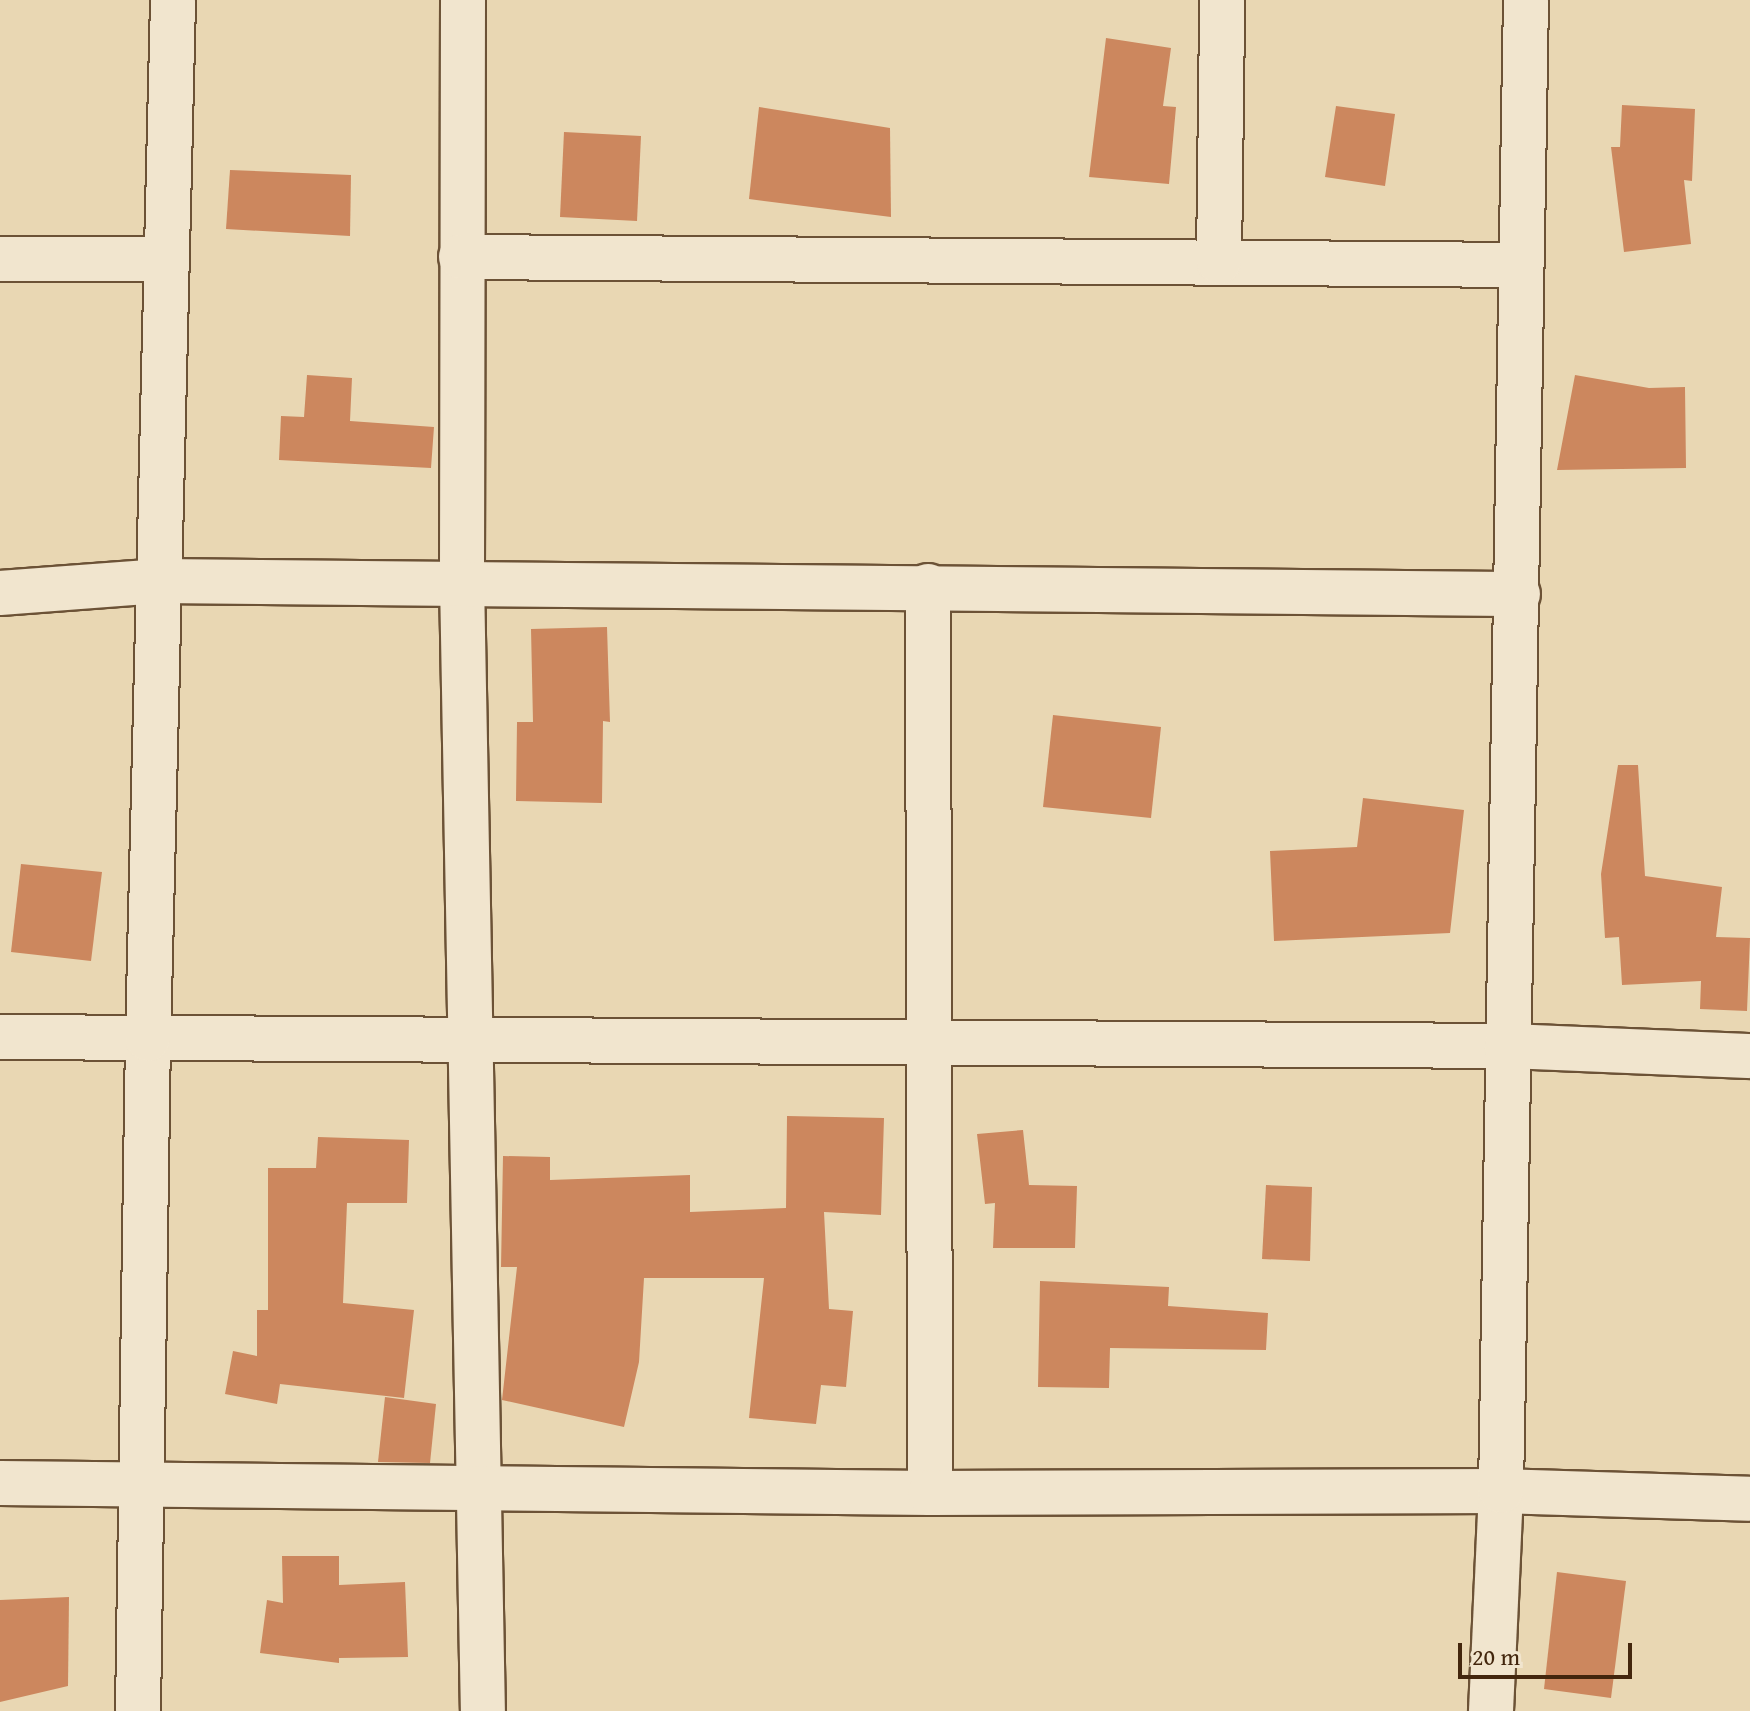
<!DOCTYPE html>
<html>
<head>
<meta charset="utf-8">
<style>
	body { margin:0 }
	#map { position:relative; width:1750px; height:1711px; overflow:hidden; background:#e9d7b3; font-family:"Gentium Book Plus",serif }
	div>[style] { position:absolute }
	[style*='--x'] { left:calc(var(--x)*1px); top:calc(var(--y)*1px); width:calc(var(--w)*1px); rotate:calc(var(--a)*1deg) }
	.building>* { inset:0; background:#cc875e }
	.roads { filter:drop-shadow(2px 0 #6c5236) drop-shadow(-2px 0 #6c5236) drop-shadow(0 2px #6c5236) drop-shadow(0 -2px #6c5236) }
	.minor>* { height:44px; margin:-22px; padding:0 22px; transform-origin:22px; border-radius:22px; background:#f1e5ce }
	span { translate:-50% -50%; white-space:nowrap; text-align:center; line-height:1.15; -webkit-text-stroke:6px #f1e5ce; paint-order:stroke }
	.scale { position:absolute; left:1458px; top:1643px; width:174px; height:36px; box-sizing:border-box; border:4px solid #43260d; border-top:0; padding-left:10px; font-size:24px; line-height:28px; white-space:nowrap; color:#43260d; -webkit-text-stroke:6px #f1e5ce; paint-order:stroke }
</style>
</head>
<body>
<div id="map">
	<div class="building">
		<i style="clip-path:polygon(1106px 38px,1171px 48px,1163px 106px,1176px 107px,1169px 184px,1089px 177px)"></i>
		<i style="clip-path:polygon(1622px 105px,1695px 109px,1692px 181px,1684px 180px,1691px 244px,1624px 252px,1611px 147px,1620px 147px)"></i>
		<i style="clip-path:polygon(1336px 106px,1395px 114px,1385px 186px,1325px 177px)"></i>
		<i style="clip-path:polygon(759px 107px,890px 128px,891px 217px,749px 199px)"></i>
		<i style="clip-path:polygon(564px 132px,641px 136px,637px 221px,560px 217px)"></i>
		<i style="clip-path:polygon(230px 170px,351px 175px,350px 236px,226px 229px)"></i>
		<i style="clip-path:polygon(307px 375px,352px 378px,350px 421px,434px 427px,431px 468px,279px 460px,281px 416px,304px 417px)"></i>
		<i style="clip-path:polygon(1575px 375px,1649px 388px,1685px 387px,1686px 468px,1557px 470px)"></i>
		<i style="clip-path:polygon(607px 627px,610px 722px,603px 721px,602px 803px,516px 801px,517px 722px,533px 722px,531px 629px)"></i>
		<i style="clip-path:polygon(1053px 715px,1161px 727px,1151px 818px,1043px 807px)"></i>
		<i style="clip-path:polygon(1618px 765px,1638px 765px,1645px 876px,1722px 887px,1716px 937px,1750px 938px,1747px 1011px,1700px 1009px,1701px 981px,1622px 985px,1619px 937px,1605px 938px,1601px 874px)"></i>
		<i style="clip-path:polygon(1363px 798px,1464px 810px,1450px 933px,1274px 941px,1270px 851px,1357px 847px)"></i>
		<i style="clip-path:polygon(21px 864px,102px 872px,91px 961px,11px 952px)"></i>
		<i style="clip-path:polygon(787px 1116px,884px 1118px,881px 1215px,824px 1212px,829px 1309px,853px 1311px,846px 1387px,821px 1385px,816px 1424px,749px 1418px,764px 1278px,644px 1278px,639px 1362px,624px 1427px,502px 1400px,517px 1267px,501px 1267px,503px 1156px,550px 1157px,550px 1180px,690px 1175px,690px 1212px,786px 1208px)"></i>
		<i style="clip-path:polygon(1023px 1130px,1029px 1185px,1077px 1186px,1075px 1248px,993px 1248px,995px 1203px,985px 1204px,977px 1134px)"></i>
		<i style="clip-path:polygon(318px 1137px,409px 1140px,407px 1203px,347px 1203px,343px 1303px,414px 1310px,404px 1398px,280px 1384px,277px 1404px,225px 1394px,233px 1351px,257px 1356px,257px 1310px,268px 1310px,268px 1168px,316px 1168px)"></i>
		<i style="clip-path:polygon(1266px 1185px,1312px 1187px,1310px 1261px,1262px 1259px)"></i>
		<i style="clip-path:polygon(1040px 1281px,1169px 1287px,1168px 1306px,1268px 1313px,1266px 1350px,1110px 1348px,1109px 1388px,1038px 1387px)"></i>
		<i style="clip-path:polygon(385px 1397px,436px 1404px,430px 1463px,378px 1462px)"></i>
		<i style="clip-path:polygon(282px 1556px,339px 1556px,339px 1585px,405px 1582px,408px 1657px,339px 1658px,339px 1663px,260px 1653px,267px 1600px,283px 1603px)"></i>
		<i style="clip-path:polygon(1557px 1572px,1626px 1581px,1611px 1698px,1544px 1689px)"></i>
		<i style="clip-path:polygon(69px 1597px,68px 1686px,0 1702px,0 1600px)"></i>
	</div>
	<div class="roads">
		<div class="minor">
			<i style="--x:463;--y:0;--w:581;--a:90.1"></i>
			<i style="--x:462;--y:581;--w:1130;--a:88.94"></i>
			<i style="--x:461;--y:257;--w:1059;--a:0.43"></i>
			<i style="--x:0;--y:259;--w:165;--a:0"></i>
			<i style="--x:1219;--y:262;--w:262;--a:-89.3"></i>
			<i style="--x:928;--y:586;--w:907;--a:89.87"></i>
			<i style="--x:0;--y:593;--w:159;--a:-4.3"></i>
			<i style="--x:159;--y:581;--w:1359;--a:0.55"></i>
			<i style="--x:0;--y:1037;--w:1507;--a:0.34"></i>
			<i style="--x:1507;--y:1046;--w:243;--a:2.4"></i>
			<i style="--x:0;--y:1483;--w:930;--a:0.62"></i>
			<i style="--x:930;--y:1493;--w:571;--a:-0.2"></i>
			<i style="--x:1501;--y:1491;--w:248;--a:1.8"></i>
			<i style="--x:138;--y:1711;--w:672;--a:-89.15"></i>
			<i style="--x:148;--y:1039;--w:1039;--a:-88.62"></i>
			<i style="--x:1491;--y:1711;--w:220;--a:-87.4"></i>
			<i style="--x:1501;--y:1491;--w:1491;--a:-89.04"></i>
		</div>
	</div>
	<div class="scale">20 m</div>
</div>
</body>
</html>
